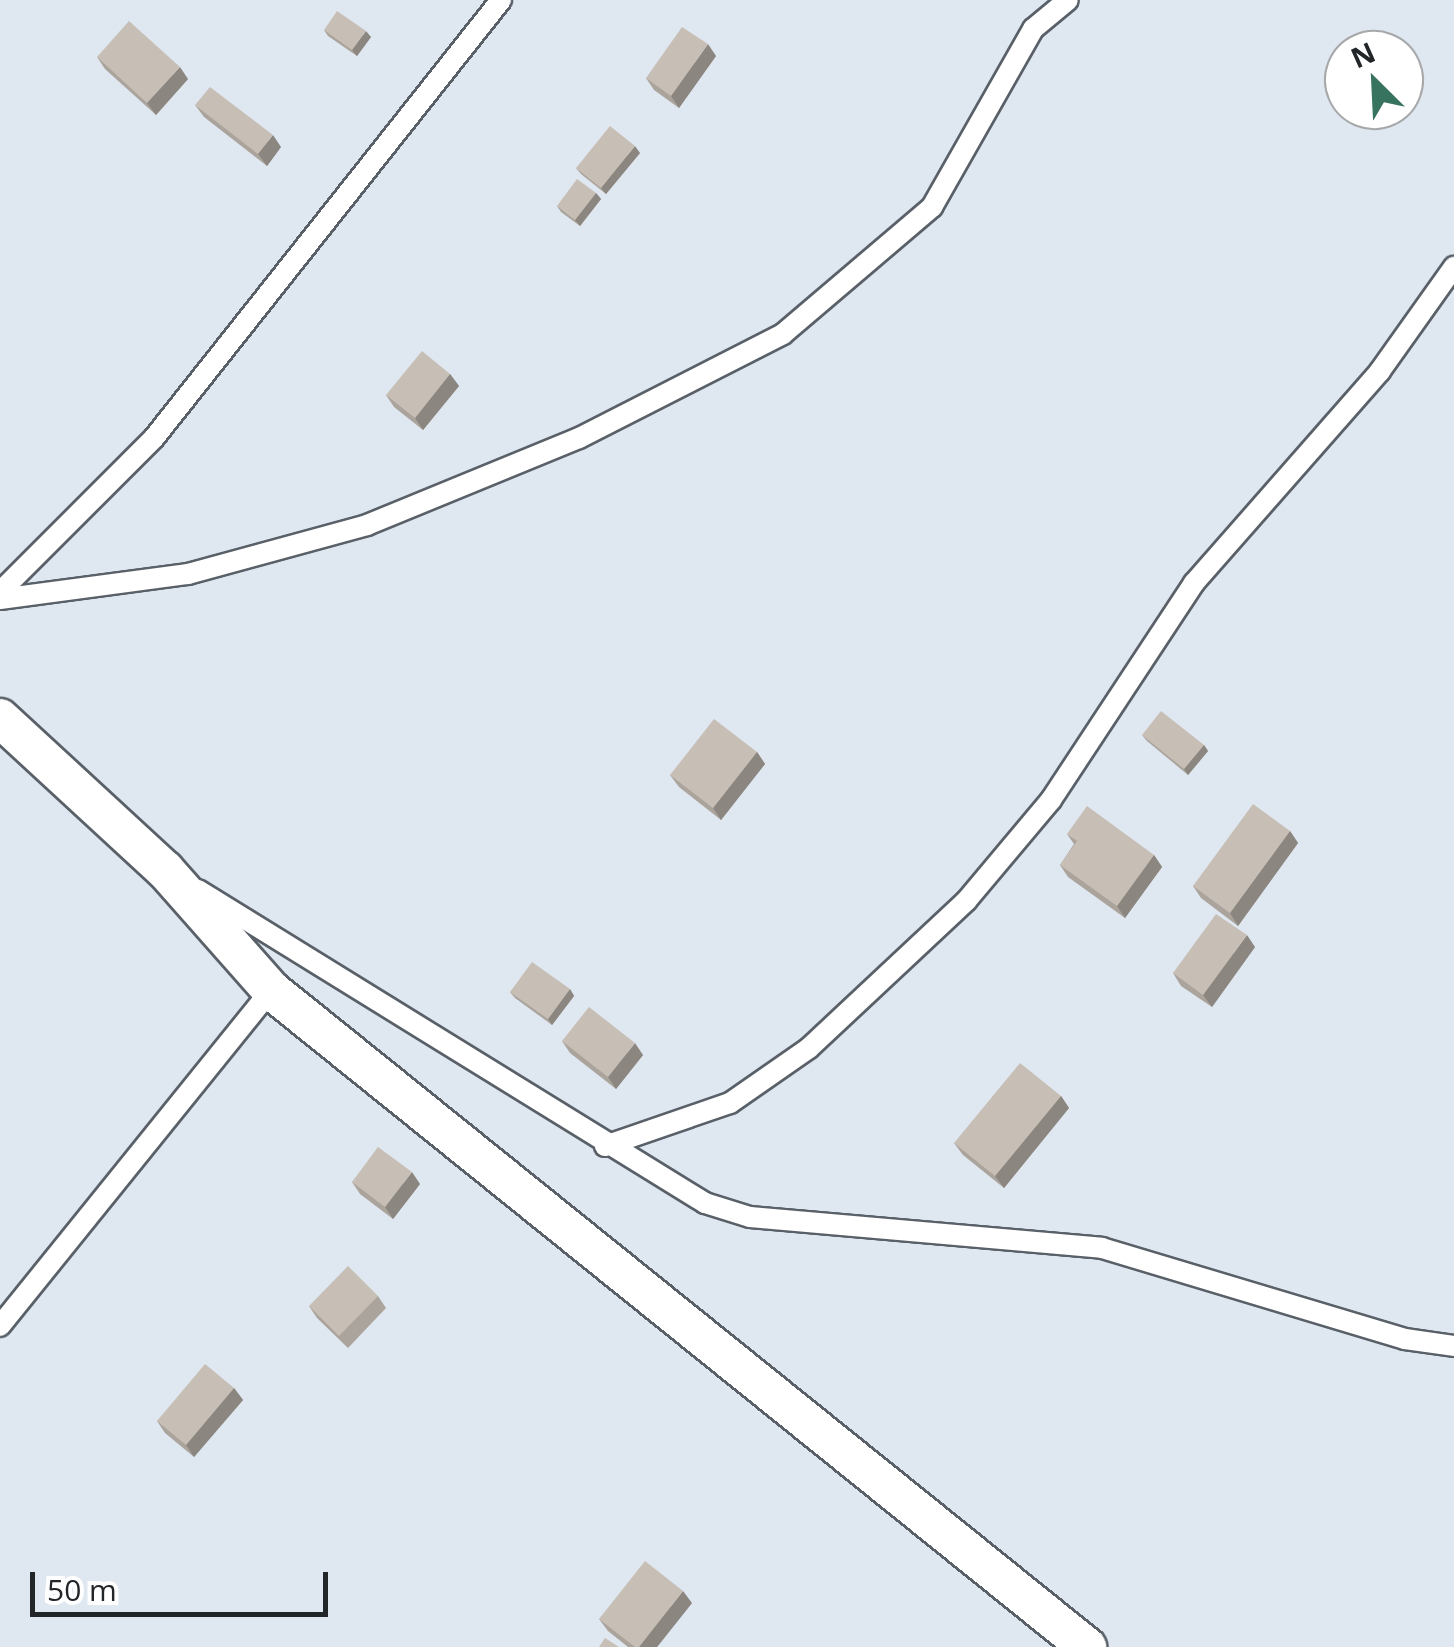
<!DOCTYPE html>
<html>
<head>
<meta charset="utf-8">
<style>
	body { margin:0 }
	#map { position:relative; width:1454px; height:1647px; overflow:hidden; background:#dfe7f1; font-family:"Open Sans",sans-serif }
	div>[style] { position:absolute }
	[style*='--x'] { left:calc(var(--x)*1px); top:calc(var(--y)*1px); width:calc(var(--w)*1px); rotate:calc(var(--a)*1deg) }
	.roads { filter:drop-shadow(2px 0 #596068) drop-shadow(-2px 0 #596068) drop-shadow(0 2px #596068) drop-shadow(0 -2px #596068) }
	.lane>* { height:20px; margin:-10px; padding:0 10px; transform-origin:10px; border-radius:10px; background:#fff }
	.street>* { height:38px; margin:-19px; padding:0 19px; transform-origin:19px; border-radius:19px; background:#fff }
	.wall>* { inset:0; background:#aba49c }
	.shaded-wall>* { inset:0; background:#8b867f }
	.building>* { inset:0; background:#c7bfb5 }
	span { translate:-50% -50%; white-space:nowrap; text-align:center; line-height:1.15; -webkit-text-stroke:8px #fff; paint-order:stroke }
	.north { position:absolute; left:1324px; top:30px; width:100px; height:100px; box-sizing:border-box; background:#fff; border:2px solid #a7a8a9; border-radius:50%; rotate:336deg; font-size:28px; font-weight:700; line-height:40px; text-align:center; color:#232629 }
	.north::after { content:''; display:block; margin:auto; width:35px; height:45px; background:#37735e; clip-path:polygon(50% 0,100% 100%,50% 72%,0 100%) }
	.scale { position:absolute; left:30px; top:1572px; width:298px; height:45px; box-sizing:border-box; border:5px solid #232629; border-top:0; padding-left:12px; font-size:30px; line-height:35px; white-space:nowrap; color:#232629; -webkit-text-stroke:8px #fff; paint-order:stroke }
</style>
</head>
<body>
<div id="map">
	<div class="roads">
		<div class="lane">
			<i style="--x:0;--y:592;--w:218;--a:-45"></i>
			<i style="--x:154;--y:438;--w:559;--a:-51.61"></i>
			<i style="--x:0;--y:599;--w:190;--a:-7.6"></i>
			<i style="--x:188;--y:574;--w:186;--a:-15.3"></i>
			<i style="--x:367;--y:525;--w:229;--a:-22.3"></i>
			<i style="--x:579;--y:438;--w:229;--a:-27"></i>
			<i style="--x:783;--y:334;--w:196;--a:-40.4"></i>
			<i style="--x:932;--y:207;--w:205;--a:-60.4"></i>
			<i style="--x:1033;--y:29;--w:45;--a:-39.6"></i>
			<i style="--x:198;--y:890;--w:596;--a:31.69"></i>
			<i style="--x:705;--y:1203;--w:47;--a:17.3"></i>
			<i style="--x:750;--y:1217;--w:353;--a:5"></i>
			<i style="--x:1102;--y:1248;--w:316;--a:16.7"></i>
			<i style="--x:1405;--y:1339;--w:49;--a:8.1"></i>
			<i style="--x:605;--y:1146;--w:132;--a:-19"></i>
			<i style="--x:730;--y:1103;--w:96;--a:-34.8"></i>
			<i style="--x:809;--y:1048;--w:216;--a:-43.1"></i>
			<i style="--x:967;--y:900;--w:131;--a:-50"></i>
			<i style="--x:1051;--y:800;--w:260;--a:-56.6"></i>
			<i style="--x:1194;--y:583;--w:282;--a:-48.7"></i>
			<i style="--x:1380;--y:371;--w:128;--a:-54.6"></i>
			<i style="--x:0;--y:1326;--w:432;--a:-51.1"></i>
		</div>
		<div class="street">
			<i style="--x:0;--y:718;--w:224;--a:42.7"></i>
			<i style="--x:165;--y:870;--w:160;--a:48.5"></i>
			<i style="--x:271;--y:990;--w:1048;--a:38.84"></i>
		</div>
	</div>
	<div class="wall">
		<i style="clip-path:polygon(324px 30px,371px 37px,357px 56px,328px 36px)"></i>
		<i style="clip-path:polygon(716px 56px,679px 108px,654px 90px,646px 78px)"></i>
		<i style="clip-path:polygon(97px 57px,188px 79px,156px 115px,105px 69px)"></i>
		<i style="clip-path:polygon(195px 105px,281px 147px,267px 166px,204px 117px)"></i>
		<i style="clip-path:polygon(640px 153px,606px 194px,581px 174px,576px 168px)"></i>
		<i style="clip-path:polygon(596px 193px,601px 199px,580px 226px,561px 212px,557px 206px)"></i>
		<i style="clip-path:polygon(450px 374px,459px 386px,423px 430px,394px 407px,386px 395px)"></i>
		<i style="clip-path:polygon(1142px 735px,1204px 745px,1208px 751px,1188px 775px,1147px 741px)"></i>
		<i style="clip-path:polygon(757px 752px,765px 764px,721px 820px,679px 787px,670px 775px)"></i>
		<i style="clip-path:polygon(1290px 831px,1298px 843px,1238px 926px,1201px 898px,1193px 886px)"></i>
		<i style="clip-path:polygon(1067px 834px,1154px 855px,1162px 867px,1125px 918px,1068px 877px,1060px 865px,1074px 844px)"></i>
		<i style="clip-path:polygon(1255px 947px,1212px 1007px,1181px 986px,1173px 973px)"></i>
		<i style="clip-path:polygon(570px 989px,574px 996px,552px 1025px,515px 998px,510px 992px)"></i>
		<i style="clip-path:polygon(562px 1041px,643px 1055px,616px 1089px,570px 1053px)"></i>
		<i style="clip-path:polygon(1061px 1096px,1069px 1108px,1004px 1188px,963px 1155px,954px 1143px)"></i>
		<i style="clip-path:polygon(352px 1182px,420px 1184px,393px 1219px,360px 1194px)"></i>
		<i style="clip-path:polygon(378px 1296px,386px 1308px,348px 1348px,317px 1318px,309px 1306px)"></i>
		<i style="clip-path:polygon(234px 1388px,243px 1400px,194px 1457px,165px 1433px,157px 1421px)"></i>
		<i style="clip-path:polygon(692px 1603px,657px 1647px,628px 1647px,608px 1631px,599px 1619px)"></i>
	</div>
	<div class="shaded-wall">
		<i style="clip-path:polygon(366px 31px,371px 37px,357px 56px,352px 50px)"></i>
		<i style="clip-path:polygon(708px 44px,716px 56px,679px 108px,671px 96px)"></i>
		<i style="clip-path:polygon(180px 67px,188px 79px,156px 115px,147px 103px)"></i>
		<i style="clip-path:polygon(273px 135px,281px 147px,267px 166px,258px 154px)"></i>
		<i style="clip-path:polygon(635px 146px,640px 153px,606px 194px,601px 188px)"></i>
		<i style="clip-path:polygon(596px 193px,601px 199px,580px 226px,575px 220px)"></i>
		<i style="clip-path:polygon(450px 374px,459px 386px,423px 430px,415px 418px)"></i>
		<i style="clip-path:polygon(1204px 745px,1208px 751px,1188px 775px,1184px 769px)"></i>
		<i style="clip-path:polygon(757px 752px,765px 764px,721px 820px,713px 808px)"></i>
		<i style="clip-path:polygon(1290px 831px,1298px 843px,1238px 926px,1230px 913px)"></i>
		<i style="clip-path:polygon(1154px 855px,1162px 867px,1125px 918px,1117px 906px)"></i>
		<i style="clip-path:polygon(1247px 935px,1255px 947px,1212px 1007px,1203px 995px)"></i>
		<i style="clip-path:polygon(570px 989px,574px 996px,552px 1025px,548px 1019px)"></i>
		<i style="clip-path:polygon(635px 1043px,643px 1055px,616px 1089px,608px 1077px)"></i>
		<i style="clip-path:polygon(1061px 1096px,1069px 1108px,1004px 1188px,995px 1176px)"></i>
		<i style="clip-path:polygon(412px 1172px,420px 1184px,393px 1219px,385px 1207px)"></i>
		<i style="clip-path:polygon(234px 1388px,243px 1400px,194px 1457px,186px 1445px)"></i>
		<i style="clip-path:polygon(683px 1591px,692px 1603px,657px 1647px,639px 1647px)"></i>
	</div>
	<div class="building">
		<i style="clip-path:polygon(337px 11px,366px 31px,352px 50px,324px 30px)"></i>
		<i style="clip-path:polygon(129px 21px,180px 67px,147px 103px,97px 57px)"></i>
		<i style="clip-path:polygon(682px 27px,708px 44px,671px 96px,646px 78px)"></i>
		<i style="clip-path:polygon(210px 87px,273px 135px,258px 154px,195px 105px)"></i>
		<i style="clip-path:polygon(610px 126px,635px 146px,601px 188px,576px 168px)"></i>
		<i style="clip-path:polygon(577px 179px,596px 193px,575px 220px,557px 206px)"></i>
		<i style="clip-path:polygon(422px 351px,450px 374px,415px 418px,386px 395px)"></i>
		<i style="clip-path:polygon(1161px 711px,1204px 745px,1184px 769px,1142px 735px)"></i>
		<i style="clip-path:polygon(714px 719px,757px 752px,713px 808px,670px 775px)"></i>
		<i style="clip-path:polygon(1253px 804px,1290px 831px,1230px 913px,1193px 886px)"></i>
		<i style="clip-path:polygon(1087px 806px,1154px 855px,1117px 906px,1060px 865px,1077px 841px,1067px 834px)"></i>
		<i style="clip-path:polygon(1216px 914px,1247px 935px,1203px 995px,1173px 973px)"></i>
		<i style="clip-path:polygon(532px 962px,570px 989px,548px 1019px,510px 992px)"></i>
		<i style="clip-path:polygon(589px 1007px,635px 1043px,608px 1077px,562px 1041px)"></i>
		<i style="clip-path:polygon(1020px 1063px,1061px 1096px,995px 1176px,954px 1143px)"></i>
		<i style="clip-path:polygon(378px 1147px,412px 1172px,385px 1207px,352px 1182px)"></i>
		<i style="clip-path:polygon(348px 1266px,378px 1296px,339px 1336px,309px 1306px)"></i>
		<i style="clip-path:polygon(205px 1364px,234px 1388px,186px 1445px,157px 1421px)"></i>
		<i style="clip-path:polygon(645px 1561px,683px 1591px,639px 1647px,635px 1647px,599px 1619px)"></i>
		<i style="clip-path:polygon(605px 1638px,619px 1647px,599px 1647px)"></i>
	</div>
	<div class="north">N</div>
	<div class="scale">50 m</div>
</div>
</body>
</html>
